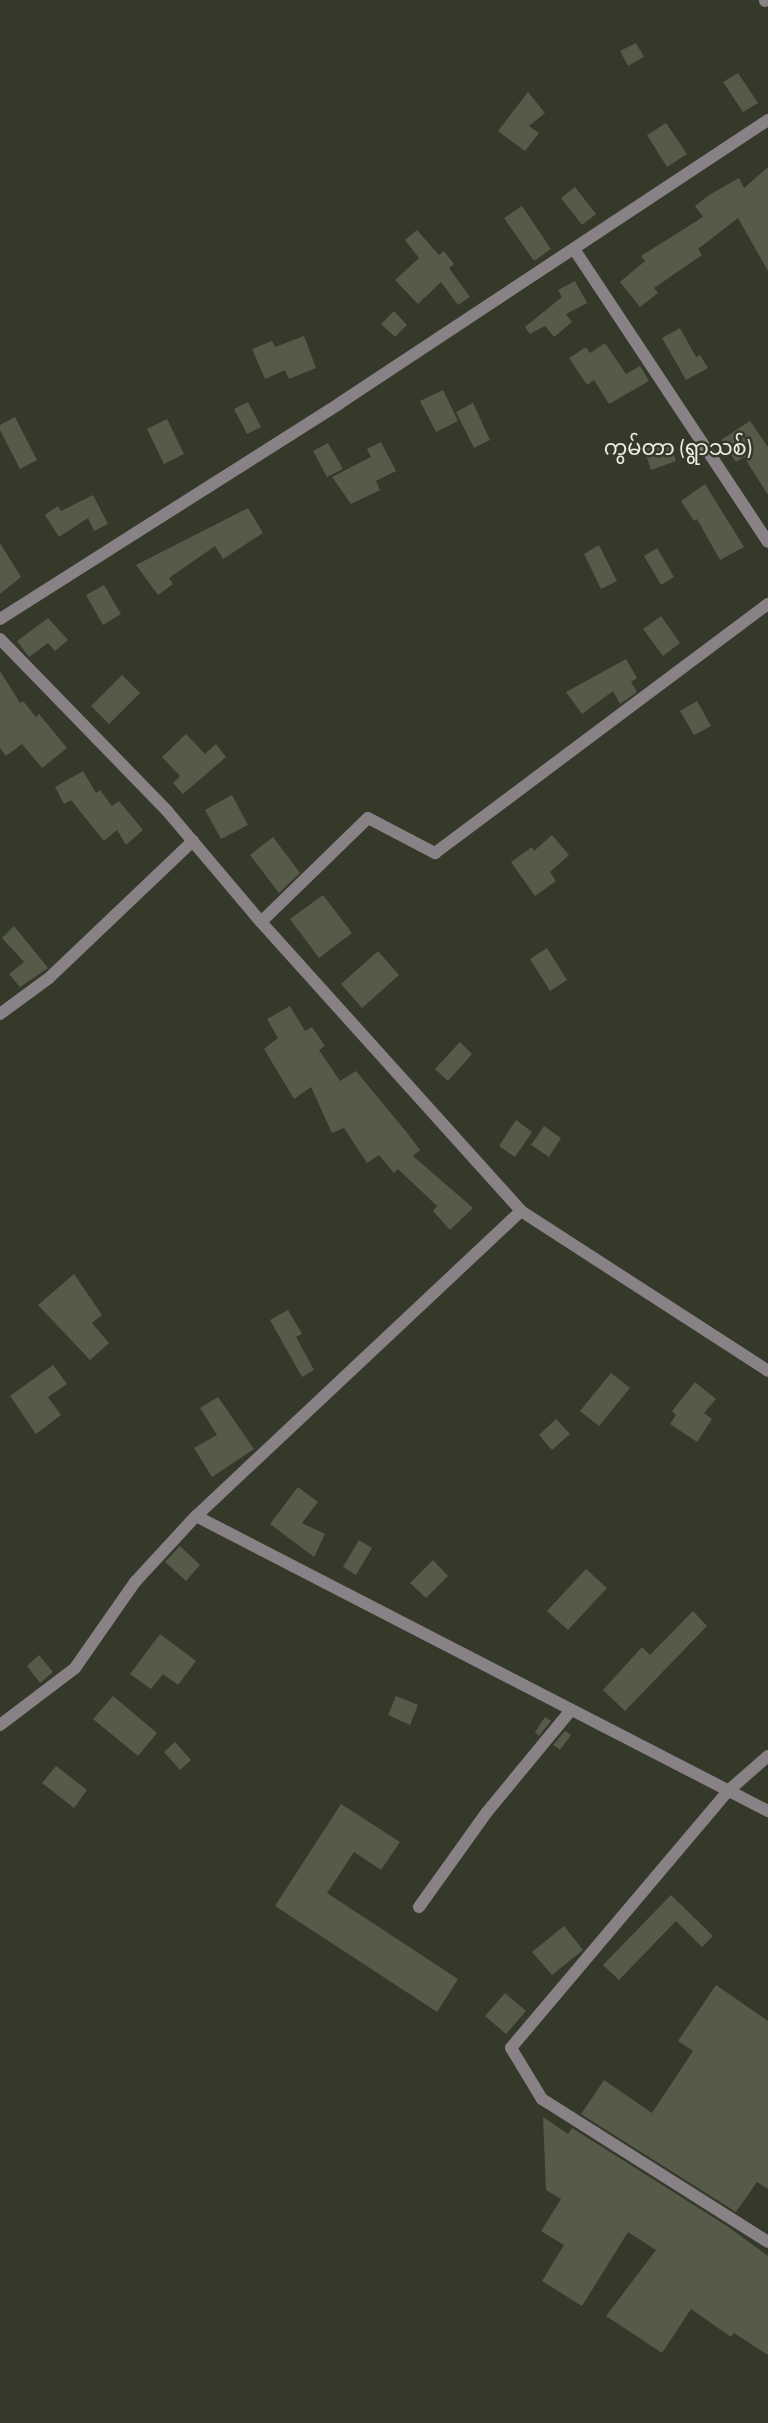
<!DOCTYPE html>
<html>
<head>
<meta charset="utf-8">
<style>
	body { margin:0 }
	#map { position:relative; width:768px; height:2423px; overflow:hidden; background:#35392a; font-family:"Titillium Web","Noto Sans Myanmar",sans-serif }
	div>[style] { position:absolute }
	[style*='--x'] { left:calc(var(--x)*1px); top:calc(var(--y)*1px); width:calc(var(--w)*1px); rotate:calc(var(--a)*1deg) }
	.building>* { inset:0; background:#555a49 }
	.street>* { height:12px; margin:-6px; padding:0 6px; transform-origin:6px; border-radius:6px; background:#888186 }
	span { translate:-50% -50%; white-space:nowrap; text-align:center; line-height:1.15; -webkit-text-stroke:5px #35392a; paint-order:stroke }
	.quarter-label { font-size:21px; color:#e9ece2 }
</style>
</head>
<body>
<div id="map">
	<div class="building">
		<i style="clip-path:polygon(636px 43px,644px 57px,628px 66px,620px 51px)"></i>
		<i style="clip-path:polygon(738px 73px,758px 103px,743px 112px,723px 82px)"></i>
		<i style="clip-path:polygon(528px 92px,545px 113px,529px 126px,539px 133px,525px 151px,498px 131px)"></i>
		<i style="clip-path:polygon(666px 123px,687px 154px,667px 167px,647px 135px)"></i>
		<i style="clip-path:polygon(768px 167px,768px 271px,738px 218px,698px 249px,702px 255px,654px 288px,658px 293px,640px 307px,620px 282px,645px 261px,641px 256px,703px 217px,695px 206px,709px 195px,739px 178px,744px 188px)"></i>
		<i style="clip-path:polygon(575px 187px,596px 214px,582px 225px,561px 198px)"></i>
		<i style="clip-path:polygon(522px 206px,551px 249px,534px 261px,504px 218px)"></i>
		<i style="clip-path:polygon(417px 230px,439px 255px,444px 251px,454px 264px,449px 268px,470px 297px,458px 305px,441px 282px,418px 304px,395px 280px,419px 258px,405px 240px)"></i>
		<i style="clip-path:polygon(575px 281px,587px 303px,566px 314px,572px 322px,554px 337px,545px 326px,530px 334px,525px 327px,562px 297px,558px 290px)"></i>
		<i style="clip-path:polygon(394px 311px,407px 325px,395px 337px,381px 324px)"></i>
		<i style="clip-path:polygon(680px 328px,696px 357px,700px 355px,708px 368px,686px 380px,662px 338px)"></i>
		<i style="clip-path:polygon(304px 336px,316px 368px,289px 379px,285px 370px,265px 379px,252px 349px,272px 341px,275px 347px)"></i>
		<i style="clip-path:polygon(605px 343px,626px 374px,640px 366px,649px 381px,609px 404px,594px 380px,587px 385px,569px 358px,586px 347px,590px 353px)"></i>
		<i style="clip-path:polygon(443px 390px,458px 421px,436px 432px,420px 401px)"></i>
		<i style="clip-path:polygon(248px 402px,261px 427px,247px 434px,234px 409px)"></i>
		<i style="clip-path:polygon(473px 403px,490px 440px,474px 448px,456px 412px)"></i>
		<i style="clip-path:polygon(15px 417px,37px 460px,20px 469px,0 430px,0 425px)"></i>
		<i style="clip-path:polygon(167px 419px,184px 454px,164px 464px,147px 429px)"></i>
		<i style="clip-path:polygon(750px 421px,768px 447px,768px 495px,744px 457px,736px 462px,721px 440px)"></i>
		<i style="clip-path:polygon(669px 440px,676px 461px,651px 470px,644px 449px)"></i>
		<i style="clip-path:polygon(381px 442px,396px 471px,376px 481px,380px 490px,351px 504px,332px 477px,371px 457px,367px 449px)"></i>
		<i style="clip-path:polygon(328px 443px,343px 469px,327px 477px,313px 451px)"></i>
		<i style="clip-path:polygon(705px 484px,744px 547px,720px 560px,697px 519px,694px 521px,681px 501px)"></i>
		<i style="clip-path:polygon(93px 495px,108px 524px,94px 531px,88px 518px,59px 537px,45px 515px,58px 506px,61px 511px)"></i>
		<i style="clip-path:polygon(248px 508px,263px 533px,223px 559px,215px 546px,169px 578px,173px 584px,158px 595px,136px 565px)"></i>
		<i style="clip-path:polygon(0 543px,21px 577px,0 594px)"></i>
		<i style="clip-path:polygon(599px 545px,617px 581px,601px 589px,584px 554px)"></i>
		<i style="clip-path:polygon(657px 548px,674px 577px,661px 585px,644px 556px)"></i>
		<i style="clip-path:polygon(104px 585px,121px 614px,103px 625px,86px 595px)"></i>
		<i style="clip-path:polygon(661px 616px,680px 643px,663px 656px,643px 629px)"></i>
		<i style="clip-path:polygon(48px 618px,68px 640px,55px 651px,48px 643px,29px 657px,17px 641px)"></i>
		<i style="clip-path:polygon(626px 659px,637px 678px,631px 682px,637px 692px,620px 704px,613px 691px,582px 714px,566px 692px)"></i>
		<i style="clip-path:polygon(0 671px,20px 703px,23px 701px,36px 717px,39px 714px,67px 748px,42px 768px,22px 744px,6px 756px,0 748px)"></i>
		<i style="clip-path:polygon(122px 675px,140px 693px,109px 724px,91px 706px)"></i>
		<i style="clip-path:polygon(697px 701px,711px 726px,694px 735px,680px 711px)"></i>
		<i style="clip-path:polygon(186px 734px,205px 754px,216px 744px,226px 757px,183px 794px,173px 783px,180px 776px,162px 757px)"></i>
		<i style="clip-path:polygon(83px 771px,96px 793px,100px 790px,112px 806px,119px 801px,143px 830px,126px 845px,117px 830px,104px 841px,71px 800px,64px 804px,55px 787px)"></i>
		<i style="clip-path:polygon(232px 795px,248px 825px,221px 839px,205px 810px)"></i>
		<i style="clip-path:polygon(552px 835px,569px 855px,550px 872px,556px 881px,535px 896px,511px 862px,532px 847px,534px 851px)"></i>
		<i style="clip-path:polygon(273px 837px,300px 873px,279px 893px,250px 855px)"></i>
		<i style="clip-path:polygon(323px 895px,352px 933px,319px 958px,290px 919px)"></i>
		<i style="clip-path:polygon(14px 926px,48px 968px,20px 987px,9px 974px,24px 962px,2px 938px)"></i>
		<i style="clip-path:polygon(547px 948px,567px 980px,550px 991px,530px 959px)"></i>
		<i style="clip-path:polygon(378px 951px,399px 975px,362px 1008px,341px 984px)"></i>
		<i style="clip-path:polygon(290px 1006px,305px 1031px,312px 1027px,325px 1046px,319px 1050px,340px 1081px,356px 1071px,408px 1134px,420px 1150px,413px 1156px,473px 1208px,450px 1230px,433px 1211px,437px 1206px,398px 1169px,394px 1173px,379px 1155px,367px 1163px,344px 1128px,332px 1133px,311px 1087px,294px 1099px,264px 1049px,278px 1038px,267px 1019px)"></i>
		<i style="clip-path:polygon(460px 1042px,472px 1054px,448px 1081px,435px 1069px)"></i>
		<i style="clip-path:polygon(516px 1120px,532px 1132px,515px 1157px,499px 1146px)"></i>
		<i style="clip-path:polygon(544px 1126px,561px 1138px,549px 1157px,531px 1145px)"></i>
		<i style="clip-path:polygon(74px 1274px,102px 1315px,92px 1323px,109px 1343px,90px 1360px,38px 1305px)"></i>
		<i style="clip-path:polygon(288px 1310px,302px 1334px,296px 1337px,314px 1370px,302px 1377px,270px 1320px)"></i>
		<i style="clip-path:polygon(53px 1365px,67px 1384px,48px 1397px,61px 1415px,36px 1434px,10px 1396px)"></i>
		<i style="clip-path:polygon(611px 1373px,630px 1388px,599px 1426px,580px 1411px)"></i>
		<i style="clip-path:polygon(695px 1382px,716px 1399px,704px 1413px,712px 1419px,697px 1442px,670px 1424px,676px 1415px,672px 1411px)"></i>
		<i style="clip-path:polygon(218px 1397px,254px 1449px,212px 1477px,194px 1448px,217px 1435px,200px 1408px)"></i>
		<i style="clip-path:polygon(556px 1419px,570px 1434px,552px 1450px,539px 1435px)"></i>
		<i style="clip-path:polygon(298px 1487px,318px 1502px,302px 1523px,325px 1534px,314px 1557px,270px 1524px)"></i>
		<i style="clip-path:polygon(359px 1540px,372px 1548px,356px 1575px,343px 1567px)"></i>
		<i style="clip-path:polygon(180px 1546px,200px 1565px,186px 1581px,165px 1562px)"></i>
		<i style="clip-path:polygon(433px 1560px,448px 1576px,426px 1598px,410px 1583px)"></i>
		<i style="clip-path:polygon(586px 1569px,607px 1588px,568px 1630px,547px 1611px)"></i>
		<i style="clip-path:polygon(693px 1611px,707px 1626px,625px 1711px,603px 1690px,642px 1647px,650px 1655px)"></i>
		<i style="clip-path:polygon(160px 1634px,196px 1661px,178px 1685px,163px 1674px,151px 1689px,130px 1674px)"></i>
		<i style="clip-path:polygon(39px 1655px,53px 1672px,40px 1683px,27px 1666px)"></i>
		<i style="clip-path:polygon(113px 1696px,157px 1733px,138px 1756px,93px 1719px)"></i>
		<i style="clip-path:polygon(396px 1696px,418px 1705px,410px 1725px,388px 1715px)"></i>
		<i style="clip-path:polygon(545px 1717px,551px 1721px,539px 1736px,535px 1732px)"></i>
		<i style="clip-path:polygon(565px 1731px,571px 1735px,560px 1750px,553px 1745px)"></i>
		<i style="clip-path:polygon(175px 1742px,191px 1760px,180px 1770px,164px 1752px)"></i>
		<i style="clip-path:polygon(56px 1766px,87px 1790px,74px 1808px,42px 1783px)"></i>
		<i style="clip-path:polygon(341px 1804px,400px 1842px,381px 1870px,354px 1852px,327px 1893px,458px 1979px,437px 2012px,275px 1906px)"></i>
		<i style="clip-path:polygon(671px 1895px,713px 1936px,702px 1947px,676px 1921px,619px 1980px,603px 1965px)"></i>
		<i style="clip-path:polygon(564px 1926px,583px 1950px,552px 1975px,532px 1952px)"></i>
		<i style="clip-path:polygon(716px 1985px,768px 2021px,768px 2189px,757px 2182px,736px 2212px,581px 2114px,604px 2080px,652px 2113px,693px 2051px,678px 2041px)"></i>
		<i style="clip-path:polygon(505px 1993px,526px 2011px,506px 2034px,485px 2016px)"></i>
		<i style="clip-path:polygon(543px 2117px,568px 2134px,572px 2128px,727px 2226px,768px 2256px,768px 2355px,734px 2333px,731px 2337px,691px 2309px,662px 2353px,606px 2316px,656px 2250px,628px 2232px,582px 2306px,542px 2281px,564px 2245px,541px 2231px,561px 2199px,546px 2190px)"></i>
	</div>
	<div class="street">
		<i style="--x:765;--y:1;--w:1;--a:-45"></i>
		<i style="--x:574;--y:249;--w:351;--a:56.5"></i>
		<i style="--x:0;--y:619;--w:403;--a:-32.4"></i>
		<i style="--x:340;--y:403;--w:513;--a:-33.47"></i>
		<i style="--x:0;--y:639;--w:241;--a:45.8"></i>
		<i style="--x:168;--y:812;--w:144;--a:49.8"></i>
		<i style="--x:261;--y:922;--w:389;--a:48"></i>
		<i style="--x:521;--y:1211;--w:294;--a:32.9"></i>
		<i style="--x:261;--y:922;--w:149;--a:-44.2"></i>
		<i style="--x:368;--y:818;--w:76;--a:27.6"></i>
		<i style="--x:435;--y:853;--w:416;--a:-36.8"></i>
		<i style="--x:0;--y:1014;--w:61;--a:-36.3"></i>
		<i style="--x:49;--y:978;--w:199;--a:-43.6"></i>
		<i style="--x:521;--y:1211;--w:446;--a:136.8"></i>
		<i style="--x:196;--y:1516;--w:644;--a:27.28"></i>
		<i style="--x:0;--y:1725;--w:94;--a:-37.2"></i>
		<i style="--x:75;--y:1668;--w:105;--a:-55.1"></i>
		<i style="--x:135;--y:1582;--w:90;--a:-47.3"></i>
		<i style="--x:768;--y:1756;--w:53;--a:138.8"></i>
		<i style="--x:728;--y:1791;--w:336;--a:130.2"></i>
		<i style="--x:511;--y:2048;--w:60;--a:58.7"></i>
		<i style="--x:542;--y:2099;--w:267;--a:32.3"></i>
		<i style="--x:419;--y:1907;--w:117;--a:-54.4"></i>
		<i style="--x:487;--y:1812;--w:132;--a:-50.5"></i>
	</div>
	<div class="quarter-label">
		<span style="left:678px;top:447px">ကွမ်တာ (ရွာသစ်)</span>
	</div>
</div>
</body>
</html>
